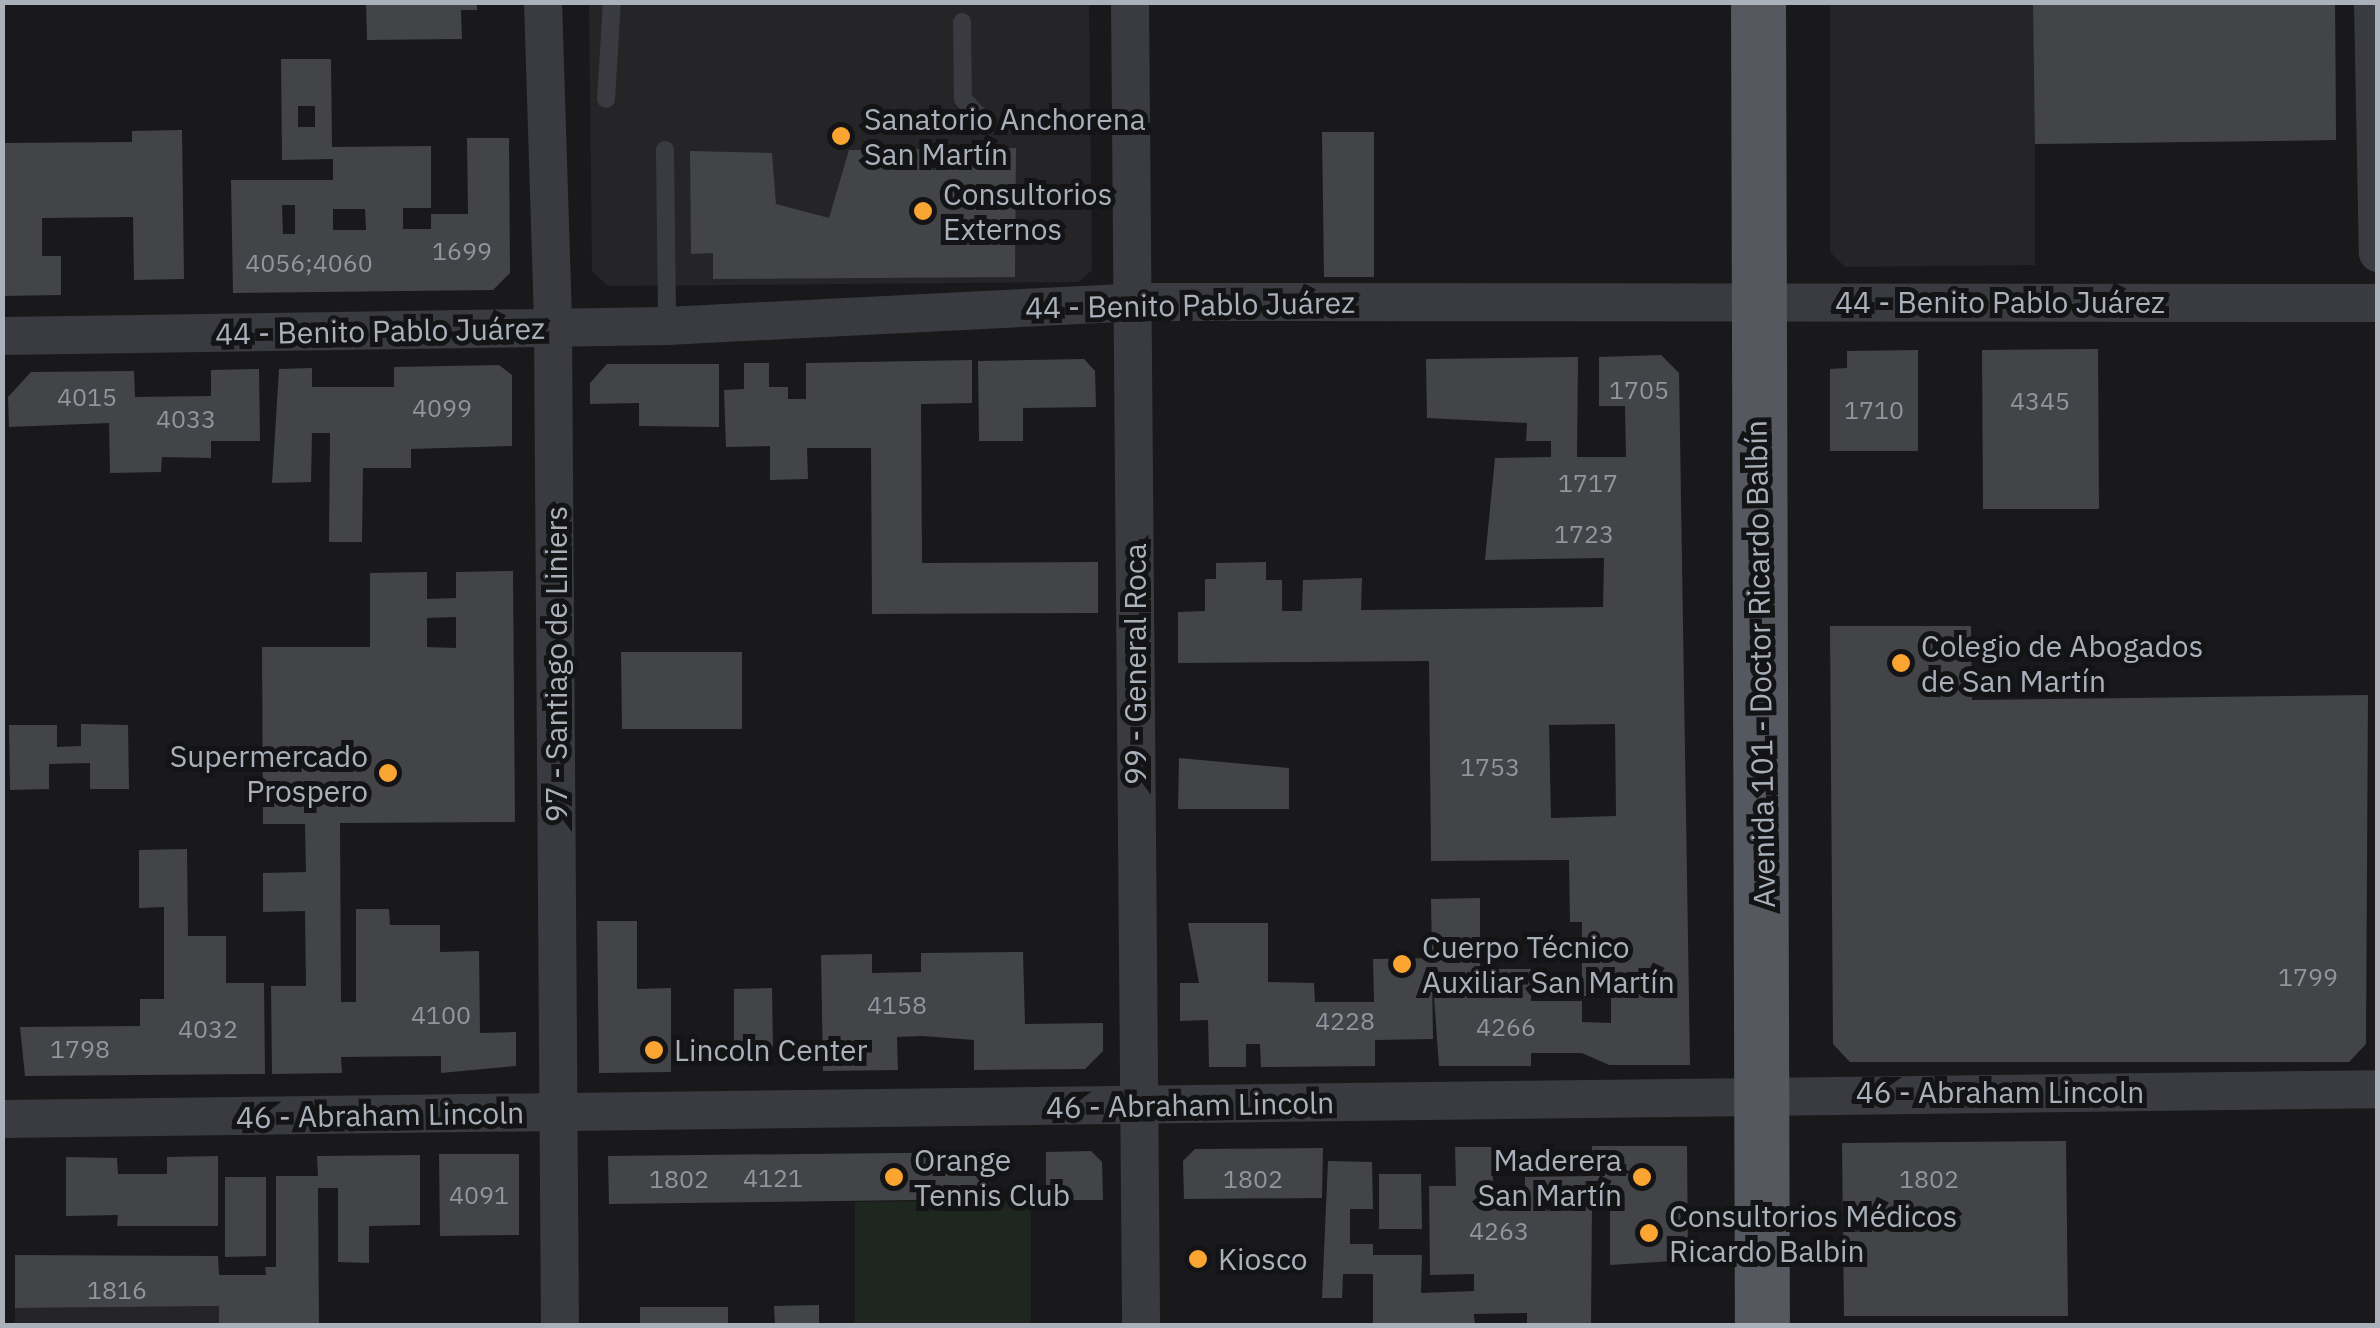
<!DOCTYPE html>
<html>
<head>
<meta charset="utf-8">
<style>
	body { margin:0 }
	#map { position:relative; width:2380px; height:1328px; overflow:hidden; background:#19191b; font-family:"IBM Plex Sans",sans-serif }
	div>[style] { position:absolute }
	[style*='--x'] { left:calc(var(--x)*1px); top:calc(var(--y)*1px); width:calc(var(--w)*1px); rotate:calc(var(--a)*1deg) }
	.built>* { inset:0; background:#252528 }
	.green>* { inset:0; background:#1e271f }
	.building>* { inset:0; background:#434448 }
	.service>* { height:18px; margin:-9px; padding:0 9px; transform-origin:9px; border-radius:9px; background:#393b40 }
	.minor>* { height:38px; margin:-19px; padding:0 19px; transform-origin:19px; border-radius:19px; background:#393b40 }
	.primary>* { height:55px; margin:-27.5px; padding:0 27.5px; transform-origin:27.5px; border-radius:27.5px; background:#55585f }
	.dots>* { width:28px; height:28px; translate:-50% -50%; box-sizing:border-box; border:5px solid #141416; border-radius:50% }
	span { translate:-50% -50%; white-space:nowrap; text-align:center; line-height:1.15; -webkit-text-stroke:10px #141416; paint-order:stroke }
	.number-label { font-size:25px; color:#90969e }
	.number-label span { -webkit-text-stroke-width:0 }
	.poi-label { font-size:30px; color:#aab1bb }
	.left { translate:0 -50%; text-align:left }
	.right { translate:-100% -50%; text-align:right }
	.street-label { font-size:30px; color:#aab1bb }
	.frame { position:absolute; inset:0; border:5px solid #aab1bb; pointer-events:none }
</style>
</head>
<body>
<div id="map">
	<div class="built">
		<i style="clip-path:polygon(589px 3px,1089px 3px,1092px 270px,1079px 282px,608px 286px,592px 271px)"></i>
		<i style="clip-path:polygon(1830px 3px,2335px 3px,2336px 140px,2035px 144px,2035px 265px,1845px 267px,1830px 252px)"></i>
		<i style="clip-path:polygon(219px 1306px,219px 1325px,15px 1325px,15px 1308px)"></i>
	</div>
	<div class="green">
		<i style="clip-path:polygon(1031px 1200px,1031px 1325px,855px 1325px,855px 1202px)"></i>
	</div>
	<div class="building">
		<i style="clip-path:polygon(366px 2px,477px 2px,477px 10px,461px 10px,462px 39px,367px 40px)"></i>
		<i style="clip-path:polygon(2033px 2px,2335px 2px,2336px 140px,2035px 144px)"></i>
		<i style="clip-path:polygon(evenodd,281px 59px,331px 59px,332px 147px,431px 146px,431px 208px,403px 208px,403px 229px,431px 229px,431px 214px,468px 214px,467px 138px,509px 138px,510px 273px,493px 290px,233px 293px,231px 180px,333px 180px,333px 159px,282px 160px,281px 59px,298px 106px,315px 106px,315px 127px,298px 127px,298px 106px,281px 59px,282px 205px,295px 205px,295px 234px,283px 234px,282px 205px,281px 59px,333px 209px,365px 209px,366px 230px,333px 230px,333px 209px)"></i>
		<i style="clip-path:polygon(182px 130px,184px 279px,134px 280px,133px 217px,42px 218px,42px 256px,61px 256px,61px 295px,2px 296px,2px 143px,132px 142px,132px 131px)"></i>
		<i style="clip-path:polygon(1322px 132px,1374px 132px,1374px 277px,1324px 277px)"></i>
		<i style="clip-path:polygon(1016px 148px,1015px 277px,713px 279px,713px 253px,691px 254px,690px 151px,772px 153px,776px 204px,829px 218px,849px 150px)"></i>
		<i style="clip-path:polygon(2098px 349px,2099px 509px,1983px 509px,1982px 350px)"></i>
		<i style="clip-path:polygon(1918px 350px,1918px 451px,1830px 451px,1830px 369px,1847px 368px,1847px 351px)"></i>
		<i style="clip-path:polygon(evenodd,1661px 355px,1679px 373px,1690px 1065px,1609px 1065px,1582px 1053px,1531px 1053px,1531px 1066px,1439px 1066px,1432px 969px,1433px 1039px,1375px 1040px,1375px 1066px,1261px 1067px,1260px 1044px,1246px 1044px,1246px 1067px,1209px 1067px,1208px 1020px,1180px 1021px,1180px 983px,1199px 983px,1188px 923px,1268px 923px,1268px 982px,1314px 983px,1315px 1002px,1374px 1002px,1373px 959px,1432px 958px,1431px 899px,1480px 898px,1480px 969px,1531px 969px,1531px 1001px,1582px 1001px,1582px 1022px,1611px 1023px,1611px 996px,1582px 996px,1582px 922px,1570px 922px,1569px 860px,1431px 861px,1429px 661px,1178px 663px,1178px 612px,1205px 611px,1205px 579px,1216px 579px,1216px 563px,1266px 562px,1266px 580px,1282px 580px,1282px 611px,1302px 611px,1303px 580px,1362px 578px,1361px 610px,1603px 607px,1604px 558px,1485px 560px,1495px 458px,1551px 457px,1551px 441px,1526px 441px,1527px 423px,1427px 418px,1426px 359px,1578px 357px,1577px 457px,1626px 457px,1625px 406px,1599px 406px,1599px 357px,1661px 355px,1615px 724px,1616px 816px,1551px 818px,1549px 725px,1615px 724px)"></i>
		<i style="clip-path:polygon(1084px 359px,1095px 371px,1096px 407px,1023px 408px,1023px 441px,979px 441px,978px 361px)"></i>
		<i style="clip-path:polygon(972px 360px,972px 403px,921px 404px,922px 563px,1098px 562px,1098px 613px,872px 614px,871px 448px,807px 448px,808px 479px,770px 480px,770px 446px,726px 447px,724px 390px,744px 389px,744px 363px,769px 363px,769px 387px,788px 387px,788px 399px,806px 399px,806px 363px)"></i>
		<i style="clip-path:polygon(607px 364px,719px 364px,719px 427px,639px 426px,639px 403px,590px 404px,590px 383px)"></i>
		<i style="clip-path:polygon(499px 365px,512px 375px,512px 446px,411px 449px,411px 468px,363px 468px,362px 542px,329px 542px,330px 433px,312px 433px,311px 482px,272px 483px,279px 369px,312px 368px,312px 387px,394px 387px,394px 367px)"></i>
		<i style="clip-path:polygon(259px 369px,260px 441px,211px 441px,211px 458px,162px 457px,161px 472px,110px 473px,109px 423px,9px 427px,8px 397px,31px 372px,134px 371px,135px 397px,211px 396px,211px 370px)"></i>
		<i style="clip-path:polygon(evenodd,513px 571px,515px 822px,340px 823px,341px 1002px,356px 1002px,356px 909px,389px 909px,390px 925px,440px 925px,440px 952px,479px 951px,480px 1033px,516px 1032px,516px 1066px,441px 1073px,441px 1056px,341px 1057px,342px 1073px,272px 1074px,271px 986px,306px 986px,305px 911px,263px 912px,263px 873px,306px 872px,305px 824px,263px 824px,262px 647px,370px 647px,370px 573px,427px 572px,427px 599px,456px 598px,456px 572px,513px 571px,456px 617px,456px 648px,427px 647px,427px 618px,456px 617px)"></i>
		<i style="clip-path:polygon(1830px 626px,1971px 626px,1972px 700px,2368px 695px,2366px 1044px,2349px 1062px,1850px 1062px,1833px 1044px)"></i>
		<i style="clip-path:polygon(621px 652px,742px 652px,742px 729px,622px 729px)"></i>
		<i style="clip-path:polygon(81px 724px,128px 725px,129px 789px,90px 789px,90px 763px,49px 764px,49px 789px,10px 790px,9px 725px,57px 725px,57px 747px,81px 746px)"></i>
		<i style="clip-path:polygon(1179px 758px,1289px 768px,1289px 809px,1178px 809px)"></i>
		<i style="clip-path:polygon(187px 849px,188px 936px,226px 936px,226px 983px,264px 983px,265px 1074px,25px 1076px,20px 1027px,140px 1026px,140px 999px,164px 999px,164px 907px,139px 908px,139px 850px)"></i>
		<i style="clip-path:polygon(597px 921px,637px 921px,637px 989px,671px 988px,671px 1072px,599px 1073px)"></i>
		<i style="clip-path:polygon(1023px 952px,1025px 1024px,1103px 1023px,1103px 1051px,1085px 1069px,974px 1070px,974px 1040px,922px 1036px,897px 1037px,898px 1070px,823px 1071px,821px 955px,872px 954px,872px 973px,921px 972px,921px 953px)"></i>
		<i style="clip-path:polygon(772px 988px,773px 1051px,734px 1052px,734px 989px)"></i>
		<i style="clip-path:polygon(2066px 1141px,2068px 1316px,1844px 1316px,1842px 1143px)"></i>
		<i style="clip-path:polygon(1592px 1146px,1687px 1146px,1688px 1260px,1610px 1265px,1610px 1205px,1592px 1205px,1591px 1326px,1527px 1326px,1527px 1313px,1474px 1314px,1475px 1326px,1373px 1325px,1373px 1274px,1343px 1274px,1342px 1298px,1322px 1298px,1328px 1161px,1372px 1162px,1373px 1209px,1350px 1209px,1350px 1244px,1373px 1244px,1373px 1255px,1422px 1255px,1421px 1293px,1474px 1291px,1474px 1274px,1430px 1275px,1429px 1186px,1456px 1186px,1455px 1147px,1492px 1147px,1493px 1187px,1525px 1187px,1525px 1177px,1592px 1176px)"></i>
		<i style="clip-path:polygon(1323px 1148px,1322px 1198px,1184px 1199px,1183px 1161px,1195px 1149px)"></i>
		<i style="clip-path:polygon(1091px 1151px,1102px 1162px,1103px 1200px,1046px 1200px,1046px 1152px)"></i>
		<i style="clip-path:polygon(990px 1152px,990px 1199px,609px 1204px,608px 1156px)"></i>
		<i style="clip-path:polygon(439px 1154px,519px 1154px,519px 1235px,440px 1236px)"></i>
		<i style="clip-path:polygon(420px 1155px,420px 1225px,369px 1226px,369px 1263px,338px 1262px,338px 1188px,318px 1188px,319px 1326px,219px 1326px,219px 1306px,15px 1308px,15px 1255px,218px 1256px,219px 1275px,266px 1275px,265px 1267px,276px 1267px,276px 1176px,318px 1176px,317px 1156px)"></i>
		<i style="clip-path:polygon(218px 1156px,218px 1226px,117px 1226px,118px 1215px,66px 1216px,66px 1157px,117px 1158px,118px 1174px,167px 1174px,167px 1157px)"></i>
		<i style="clip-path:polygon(1379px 1174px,1421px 1174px,1422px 1229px,1379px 1229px)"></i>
		<i style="clip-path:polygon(225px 1177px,266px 1177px,266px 1256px,225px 1257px)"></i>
		<i style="clip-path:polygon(819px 1305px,819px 1326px,775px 1326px,774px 1306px)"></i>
		<i style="clip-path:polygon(640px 1307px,728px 1307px,728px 1326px,640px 1326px)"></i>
	</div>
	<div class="service">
		<i style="--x:962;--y:22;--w:77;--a:89.3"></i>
		<i style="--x:963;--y:99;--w:33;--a:47"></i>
		<i style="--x:606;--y:99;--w:97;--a:-86.5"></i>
		<i style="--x:665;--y:150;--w:176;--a:89.3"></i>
	</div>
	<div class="minor">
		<i style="--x:543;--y:2;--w:327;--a:88.2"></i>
		<i style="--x:553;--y:329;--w:997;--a:89.6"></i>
		<i style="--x:1130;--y:2;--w:1324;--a:89.52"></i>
		<i style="--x:2373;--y:2;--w:251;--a:88.9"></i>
		<i style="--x:2;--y:336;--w:665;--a:-0.86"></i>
		<i style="--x:667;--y:326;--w:467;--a:-2.9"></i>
		<i style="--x:1133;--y:302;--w:1245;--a:0.05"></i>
		<i style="--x:2;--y:1119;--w:2376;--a:-0.72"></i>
	</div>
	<div class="primary">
		<i style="--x:1758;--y:2;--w:1324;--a:89.83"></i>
	</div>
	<div class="dots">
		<i style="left:841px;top:136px;background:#faa432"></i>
		<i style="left:923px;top:211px;background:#faa432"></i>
		<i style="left:1901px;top:663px;background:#faa432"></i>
		<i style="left:388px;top:773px;background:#faa432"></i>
		<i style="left:1402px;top:964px;background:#faa432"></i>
		<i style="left:654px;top:1050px;background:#faa432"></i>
		<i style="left:894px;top:1177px;background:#faa432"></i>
		<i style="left:1642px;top:1177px;background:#faa432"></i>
		<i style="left:1649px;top:1233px;background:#faa432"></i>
		<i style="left:1198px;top:1259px;background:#faa432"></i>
	</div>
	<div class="number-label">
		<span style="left:462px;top:251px">1699</span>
		<span style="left:309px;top:263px">4056;4060</span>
		<span style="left:1639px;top:390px">1705</span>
		<span style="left:87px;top:397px">4015</span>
		<span style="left:2040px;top:401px">4345</span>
		<span style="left:442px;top:408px">4099</span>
		<span style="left:1874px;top:410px">1710</span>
		<span style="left:186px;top:419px">4033</span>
		<span style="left:1588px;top:483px">1717</span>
		<span style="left:1584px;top:534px">1723</span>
		<span style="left:1490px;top:767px">1753</span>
		<span style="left:2308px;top:977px">1799</span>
		<span style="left:897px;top:1005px">4158</span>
		<span style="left:441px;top:1015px">4100</span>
		<span style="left:1345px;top:1021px">4228</span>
		<span style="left:1506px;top:1027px">4266</span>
		<span style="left:208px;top:1029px">4032</span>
		<span style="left:80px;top:1049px">1798</span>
		<span style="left:773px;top:1178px">4121</span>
		<span style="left:679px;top:1179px">1802</span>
		<span style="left:1253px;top:1179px">1802</span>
		<span style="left:1929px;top:1179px">1802</span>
		<span style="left:479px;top:1195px">4091</span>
		<span style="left:1499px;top:1231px">4263</span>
		<span style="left:117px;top:1290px">1816</span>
	</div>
	<div class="poi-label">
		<span class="left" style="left:864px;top:136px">Sanatorio Anchorena<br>San Martín</span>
		<span class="left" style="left:943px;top:211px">Consultorios<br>Externos</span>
		<span class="left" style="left:1921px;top:663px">Colegio de Abogados<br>de San Martín</span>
		<span class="right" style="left:368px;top:773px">Supermercado<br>Prospero</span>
		<span class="left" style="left:1422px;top:964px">Cuerpo Técnico<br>Auxiliar San Martín</span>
		<span class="left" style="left:674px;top:1050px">Lincoln Center</span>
		<span class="left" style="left:914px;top:1177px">Orange<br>Tennis Club</span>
		<span class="right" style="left:1622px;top:1177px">Maderera<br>San Martín</span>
		<span class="left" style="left:1669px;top:1233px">Consultorios Médicos<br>Ricardo Balbin</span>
		<span class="left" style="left:1218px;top:1259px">Kiosco</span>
	</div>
	<div class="street-label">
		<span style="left:2000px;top:302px">44 - Benito Pablo Juárez</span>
		<span style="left:1190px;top:305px;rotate:-1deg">44 - Benito Pablo Juárez</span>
		<span style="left:380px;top:331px;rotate:-1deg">44 - Benito Pablo Juárez</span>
		<span style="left:556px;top:664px;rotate:-90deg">97 - Santiago de Liniers</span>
		<span style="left:1135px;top:664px;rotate:-90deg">99 - General Roca</span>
		<span style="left:1760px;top:664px;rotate:-91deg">Avenida 101 - Doctor Ricardo Balbín</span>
		<span style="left:2000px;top:1092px">46 - Abraham Lincoln</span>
		<span style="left:1190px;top:1105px;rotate:-1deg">46 - Abraham Lincoln</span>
		<span style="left:380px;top:1115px;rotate:-1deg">46 - Abraham Lincoln</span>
	</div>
	<div class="frame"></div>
</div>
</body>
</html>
